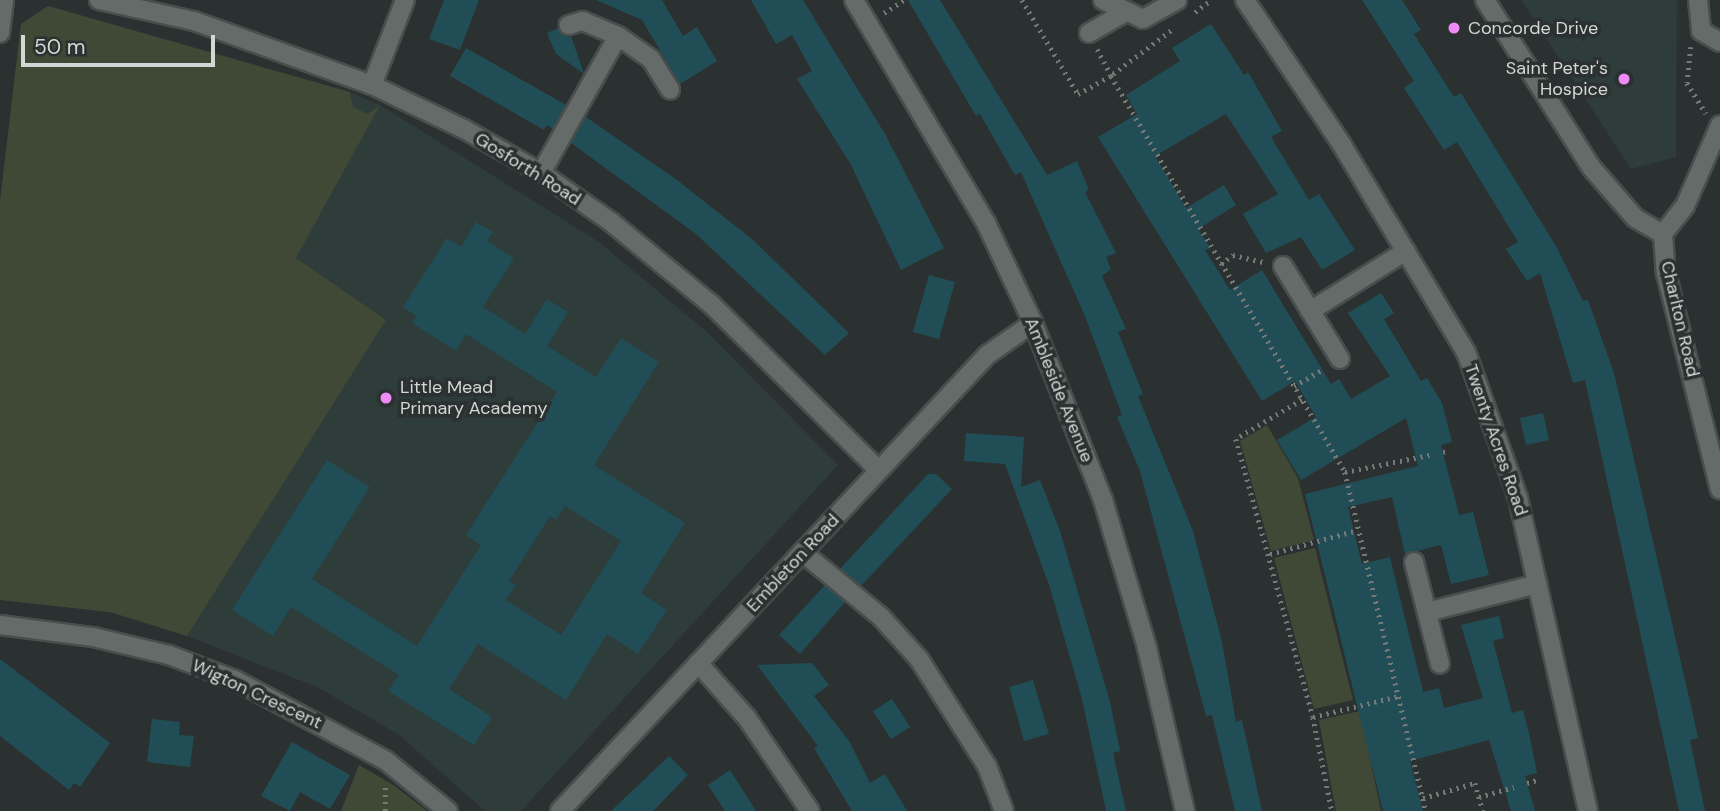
<!DOCTYPE html>
<html>
<head>
<meta charset="utf-8">
<style>
	body { margin:0 }
	#map { position:relative; width:1720px; height:811px; overflow:hidden; background:#2b3130; font-family:"DM Sans",sans-serif }
	div>[style] { position:absolute }
	[style*='--x'] { left:calc(var(--x)*1px); top:calc(var(--y)*1px); width:calc(var(--w)*1px); rotate:calc(var(--a)*1deg) }
	.built>* { inset:0; background:#2e3c3a }
	.green>* { inset:0; background:#404836 }
	.building>* { inset:0; background:#214e56 }
	.path>* { height:4.5px; margin-top:-2.25px; transform-origin:0; background:repeating-linear-gradient(90deg,#757a79 0 2px,transparent 0 7px) }
	.roads { filter:drop-shadow(2px 0 #494e4d) drop-shadow(-2px 0 #494e4d) drop-shadow(0 2px #494e4d) drop-shadow(0 -2px #494e4d) }
	.minor>* { height:18px; margin:-9px; padding:0 9px; transform-origin:9px; border-radius:9px; background:#646b69 }
	.dots>* { width:19px; height:19px; translate:-50% -50%; box-sizing:border-box; border:4px solid #2b3130; border-radius:50% }
	span { translate:-50% -50%; white-space:nowrap; text-align:center; line-height:1.15; -webkit-text-stroke:7px #2b3130; paint-order:stroke }
	.poi-label { font-size:18px; color:#d3d7d6 }
	.left { translate:0 -50%; text-align:left }
	.right { translate:-100% -50%; text-align:right }
	.street-label { font-size:18px; color:#d3d7d6 }
	.scale { position:absolute; left:21px; top:35px; width:194px; height:32px; box-sizing:border-box; border:4px solid #d3d7d6; border-top:0; padding-left:9px; font-size:21px; line-height:24px; white-space:nowrap; color:#d3d7d6; -webkit-text-stroke:5px #2b3130; paint-order:stroke }
</style>
</head>
<body>
<div id="map">
	<div class="built">
		<i style="clip-path:polygon(1521px 0,1677px 0,1676px 157px,1631px 169px)"></i>
		<i style="clip-path:polygon(48px 6px,350px 92px,380px 105px,599px 242px,707px 332px,838px 465px,521px 811px,485px 811px,398px 734px,317px 687px,187px 636px,110px 612px,0 600px,0 201px,21px 24px)"></i>
	</div>
	<div class="green">
		<i style="clip-path:polygon(48px 6px,350px 92px,353px 107px,368px 114px,380px 105px,296px 258px,386px 320px,187px 636px,110px 612px,0 600px,0 201px,21px 24px)"></i>
		<i style="clip-path:polygon(1267px 425px,1298px 478px,1314px 540px,1271px 551px,1240px 441px)"></i>
		<i style="clip-path:polygon(1315px 548px,1353px 700px,1314px 709px,1274px 558px)"></i>
		<i style="clip-path:polygon(1360px 711px,1381px 811px,1336px 811px,1319px 720px)"></i>
		<i style="clip-path:polygon(359px 765px,395px 786px,427px 811px,341px 811px)"></i>
	</div>
	<div class="building">
		<i style="clip-path:polygon(444px 0,479px 0,460px 50px,429px 39px)"></i>
		<i style="clip-path:polygon(596px 0,662px 0,683px 36px,697px 27px,717px 61px,680px 84px,642px 20px)"></i>
		<i style="clip-path:polygon(751px 0,803px 0,885px 134px,944px 248px,901px 270px,850px 163px,797px 79px,812px 71px,792px 35px,776px 44px)"></i>
		<i style="clip-path:polygon(908px 0,940px 0,1047px 175px,1077px 161px,1089px 190px,1085px 192px,1116px 253px,1106px 257px,1111px 269px,1102px 276px,1126px 329px,1118px 332px,1143px 394px,1138px 396px,1193px 531px,1222px 642px,1236px 722px,1242px 720px,1262px 811px,1235px 811px,1212px 715px,1206px 716px,1140px 471px,1117px 417px,1122px 415px,1085px 316px,1021px 172px,1015px 175px,980px 114px,976px 116px)"></i>
		<i style="clip-path:polygon(1362px 0,1402px 0,1421px 30px,1414px 34px,1454px 97px,1461px 93px,1556px 246px,1583px 301px,1588px 300px,1614px 373px,1692px 710px,1698px 738px,1690px 740px,1705px 811px,1679px 811px,1585px 380px,1573px 383px,1540px 273px,1527px 281px,1506px 249px,1518px 242px,1457px 142px,1444px 150px,1404px 88px,1414px 81px)"></i>
		<i style="clip-path:polygon(1211px 24px,1244px 75px,1248px 72px,1282px 131px,1271px 137px,1309px 200px,1319px 194px,1355px 250px,1322px 270px,1301px 237px,1266px 253px,1243px 214px,1278px 194px,1226px 114px,1155px 156px,1186px 208px,1224px 185px,1236px 205px,1198px 229px,1210px 248px,1205px 250px,1230px 290px,1262px 270px,1331px 384px,1339px 379px,1351px 399px,1390px 376px,1348px 313px,1381px 293px,1394px 313px,1384px 319px,1421px 381px,1427px 378px,1442px 403px,1452px 442px,1441px 445px,1459px 515px,1473px 512px,1489px 575px,1451px 584px,1441px 545px,1405px 554px,1392px 497px,1348px 507px,1362px 564px,1390px 557px,1423px 692px,1439px 688px,1444px 708px,1483px 698px,1461px 625px,1499px 616px,1504px 638px,1493px 641px,1512px 713px,1523px 710px,1529px 733px,1537px 773px,1525px 776px,1535px 811px,1511px 811px,1489px 740px,1410px 761px,1423px 811px,1383px 811px,1305px 494px,1418px 466px,1406px 418px,1301px 480px,1277px 440px,1316px 417px,1295px 381px,1262px 401px,1098px 137px,1137px 114px,1126px 95px,1180px 61px,1172px 48px)"></i>
		<i style="clip-path:polygon(558px 28px,571px 36px,584px 74px,556px 54px,547px 33px)"></i>
		<i style="clip-path:polygon(466px 48px,566px 105px,553px 129px,547px 125px,544px 130px,450px 76px)"></i>
		<i style="clip-path:polygon(586px 117px,677px 180px,752px 239px,849px 333px,825px 355px,696px 234px,571px 143px)"></i>
		<i style="clip-path:polygon(evenodd,476px 222px,493px 232px,487px 241px,514px 258px,483px 307px,525px 334px,547px 299px,568px 312px,547px 346px,596px 377px,621px 338px,659px 362px,594px 465px,685px 523px,641px 593px,667px 610px,638px 654px,607px 634px,566px 700px,478px 644px,449px 689px,492px 717px,474px 745px,388px 691px,399px 675px,291px 607px,273px 636px,232px 610px,327px 460px,370px 487px,312px 579px,417px 646px,481px 545px,466px 535px,557px 392px,466px 334px,456px 351px,412px 323px,416px 316px,403px 307px,447px 238px,461px 247px,476px 222px,565px 506px,621px 541px,561px 635px,506px 600px,516px 585px,509px 581px,550px 516px,556px 520px,565px 506px)"></i>
		<i style="clip-path:polygon(929px 275px,955px 282px,939px 339px,913px 332px)"></i>
		<i style="clip-path:polygon(1543px 413px,1549px 440px,1526px 445px,1520px 418px)"></i>
		<i style="clip-path:polygon(966px 433px,1024px 437px,1021px 487px,1040px 480px,1060px 531px,1110px 702px,1120px 751px,1113px 753px,1126px 811px,1106px 811px,1082px 699px,1050px 588px,1005px 464px,964px 461px)"></i>
		<i style="clip-path:polygon(928px 474px,936px 474px,952px 489px,861px 586px,840px 569px)"></i>
		<i style="clip-path:polygon(825px 585px,845px 602px,800px 654px,779px 635px)"></i>
		<i style="clip-path:polygon(0 659px,110px 743px,80px 787px,74px 783px,69px 790px,0 736px)"></i>
		<i style="clip-path:polygon(812px 663px,829px 685px,814px 696px,849px 741px,870px 783px,885px 774px,907px 811px,852px 811px,814px 748px,818px 746px,757px 665px)"></i>
		<i style="clip-path:polygon(1033px 680px,1049px 734px,1024px 741px,1009px 687px)"></i>
		<i style="clip-path:polygon(892px 699px,910px 727px,891px 739px,873px 711px)"></i>
		<i style="clip-path:polygon(152px 719px,180px 722px,179px 735px,194px 736px,190px 767px,147px 762px)"></i>
		<i style="clip-path:polygon(292px 742px,350px 775px,330px 809px,300px 792px,290px 811px,261px 796px)"></i>
		<i style="clip-path:polygon(669px 756px,688px 775px,653px 811px,611px 811px)"></i>
		<i style="clip-path:polygon(730px 770px,756px 811px,725px 811px,708px 785px)"></i>
	</div>
	<div class="path">
		<i style="--x:1022;--y:0;--w:109;--a:59.2"></i>
		<i style="--x:1078;--y:94;--w:38;--a:-29"></i>
		<i style="--x:1111;--y:76;--w:30;--a:-118"></i>
		<i style="--x:1195;--y:12;--w:20;--a:-37"></i>
		<i style="--x:884;--y:13;--w:24;--a:-33"></i>
		<i style="--x:1171;--y:31;--w:75;--a:143.1"></i>
		<i style="--x:1111;--y:76;--w:460;--a:59.4"></i>
		<i style="--x:1345;--y:472;--w:349;--a:76.6"></i>
		<i style="--x:1691;--y:47;--w:36;--a:96"></i>
		<i style="--x:1687;--y:83;--w:36;--a:58"></i>
		<i style="--x:1221;--y:264;--w:15;--a:-37"></i>
		<i style="--x:1233;--y:255;--w:31;--a:13"></i>
		<i style="--x:1294;--y:386;--w:34;--a:-30"></i>
		<i style="--x:1302;--y:400;--w:77;--a:149.4"></i>
		<i style="--x:1236;--y:439;--w:288;--a:74.5"></i>
		<i style="--x:1313;--y:717;--w:96;--a:78.6"></i>
		<i style="--x:1443;--y:452;--w:4;--a:-14"></i>
		<i style="--x:1345;--y:472;--w:86;--a:-11.4"></i>
		<i style="--x:1270;--y:554;--w:91;--a:-15.3"></i>
		<i style="--x:1313;--y:717;--w:89;--a:-13.7"></i>
		<i style="--x:1527;--y:783;--w:10;--a:-17"></i>
		<i style="--x:1479;--y:797;--w:36;--a:-16"></i>
		<i style="--x:1423;--y:798;--w:54;--a:-16.1"></i>
		<i style="--x:1475;--y:783;--w:29;--a:74"></i>
		<i style="--x:385;--y:811;--w:25;--a:-90"></i>
	</div>
	<div class="roads">
		<div class="minor">
			<i style="--x:99;--y:0;--w:97;--a:12.5"></i>
			<i style="--x:194;--y:21;--w:189;--a:19.8"></i>
			<i style="--x:372;--y:85;--w:102;--a:25.6"></i>
			<i style="--x:464;--y:129;--w:89;--a:29.7"></i>
			<i style="--x:541;--y:173;--w:85;--a:35"></i>
			<i style="--x:611;--y:222;--w:129;--a:39.4"></i>
			<i style="--x:711;--y:304;--w:236;--a:44.7"></i>
			<i style="--x:854;--y:0;--w:259;--a:59.4"></i>
			<i style="--x:986;--y:223;--w:110;--a:64.8"></i>
			<i style="--x:1033;--y:323;--w:190;--a:68.4"></i>
			<i style="--x:1103;--y:500;--w:154;--a:73.4"></i>
			<i style="--x:1147;--y:648;--w:167;--a:76.9"></i>
			<i style="--x:1103;--y:0;--w:44;--a:25.4"></i>
			<i style="--x:1143;--y:19;--w:39;--a:-29"></i>
			<i style="--x:1245;--y:0;--w:174;--a:56.2"></i>
			<i style="--x:1342;--y:145;--w:241;--a:59.1"></i>
			<i style="--x:1466;--y:352;--w:155;--a:70.4"></i>
			<i style="--x:1518;--y:498;--w:321;--a:77.4"></i>
			<i style="--x:1485;--y:0;--w:198;--a:57.6"></i>
			<i style="--x:1591;--y:167;--w:67;--a:49.2"></i>
			<i style="--x:1635;--y:218;--w:32;--a:30"></i>
			<i style="--x:1663;--y:234;--w:39;--a:86"></i>
			<i style="--x:1666;--y:273;--w:223;--a:76"></i>
			<i style="--x:1698;--y:0;--w:31;--a:84"></i>
			<i style="--x:1701;--y:31;--w:22;--a:30"></i>
			<i style="--x:0;--y:33;--w:33;--a:-83"></i>
			<i style="--x:1089;--y:33;--w:40;--a:-29.7"></i>
			<i style="--x:618;--y:36;--w:40;--a:34.9"></i>
			<i style="--x:651;--y:59;--w:36;--a:58"></i>
			<i style="--x:372;--y:85;--w:91;--a:-68.8"></i>
			<i style="--x:541;--y:173;--w:157;--a:-60.7"></i>
			<i style="--x:618;--y:36;--w:39;--a:-157"></i>
			<i style="--x:582;--y:21;--w:14;--a:163"></i>
			<i style="--x:1663;--y:234;--w:36;--a:-52"></i>
			<i style="--x:1685;--y:206;--w:88;--a:-66.6"></i>
			<i style="--x:1283;--y:266;--w:109;--a:58.5"></i>
			<i style="--x:1310;--y:311;--w:113;--a:-32"></i>
			<i style="--x:802;--y:552;--w:102;--a:39.4"></i>
			<i style="--x:881;--y:617;--w:57;--a:47.9"></i>
			<i style="--x:919;--y:659;--w:127;--a:57.6"></i>
			<i style="--x:987;--y:766;--w:48;--a:69.3"></i>
			<i style="--x:1414;--y:562;--w:105;--a:75.7"></i>
			<i style="--x:1427;--y:612;--w:114;--a:-14.2"></i>
			<i style="--x:0;--y:625;--w:94;--a:7.4"></i>
			<i style="--x:93;--y:637;--w:78;--a:13.3"></i>
			<i style="--x:169;--y:655;--w:71;--a:20.7"></i>
			<i style="--x:235;--y:680;--w:170;--a:28.1"></i>
			<i style="--x:385;--y:760;--w:81;--a:39"></i>
			<i style="--x:698;--y:663;--w:74;--a:48.3"></i>
			<i style="--x:747;--y:718;--w:112;--a:55.9"></i>
			<i style="--x:560;--y:811;--w:625;--a:-46.88"></i>
			<i style="--x:987;--y:355;--w:56;--a:-34.8"></i>
		</div>
	</div>
	<div class="dots">
		<i style="left:1454px;top:28px;background:#ef8bf6"></i>
		<i style="left:1624px;top:79px;background:#ef8bf6"></i>
		<i style="left:386px;top:398px;background:#ef8bf6"></i>
	</div>
	<div class="poi-label">
		<span class="left" style="left:1468px;top:28px">Concorde Drive</span>
		<span class="right" style="left:1608px;top:79px">Saint Peter's<br>Hospice</span>
		<span class="left" style="left:400px;top:398px">Little Mead<br>Primary Academy</span>
	</div>
	<div class="street-label">
		<span style="left:528px;top:169px;rotate:32deg">Gosforth Road</span>
		<span style="left:1680px;top:319px;rotate:77deg">Charlton Road</span>
		<span style="left:1059px;top:390px;rotate:68deg">Ambleside Avenue</span>
		<span style="left:1496px;top:440px;rotate:71deg">Twenty Acres Road</span>
		<span style="left:793px;top:563px;rotate:-47deg">Embleton Road</span>
		<span style="left:257px;top:694px;rotate:25deg">Wigton Crescent</span>
	</div>
	<div class="scale">50 m</div>
</div>
</body>
</html>
